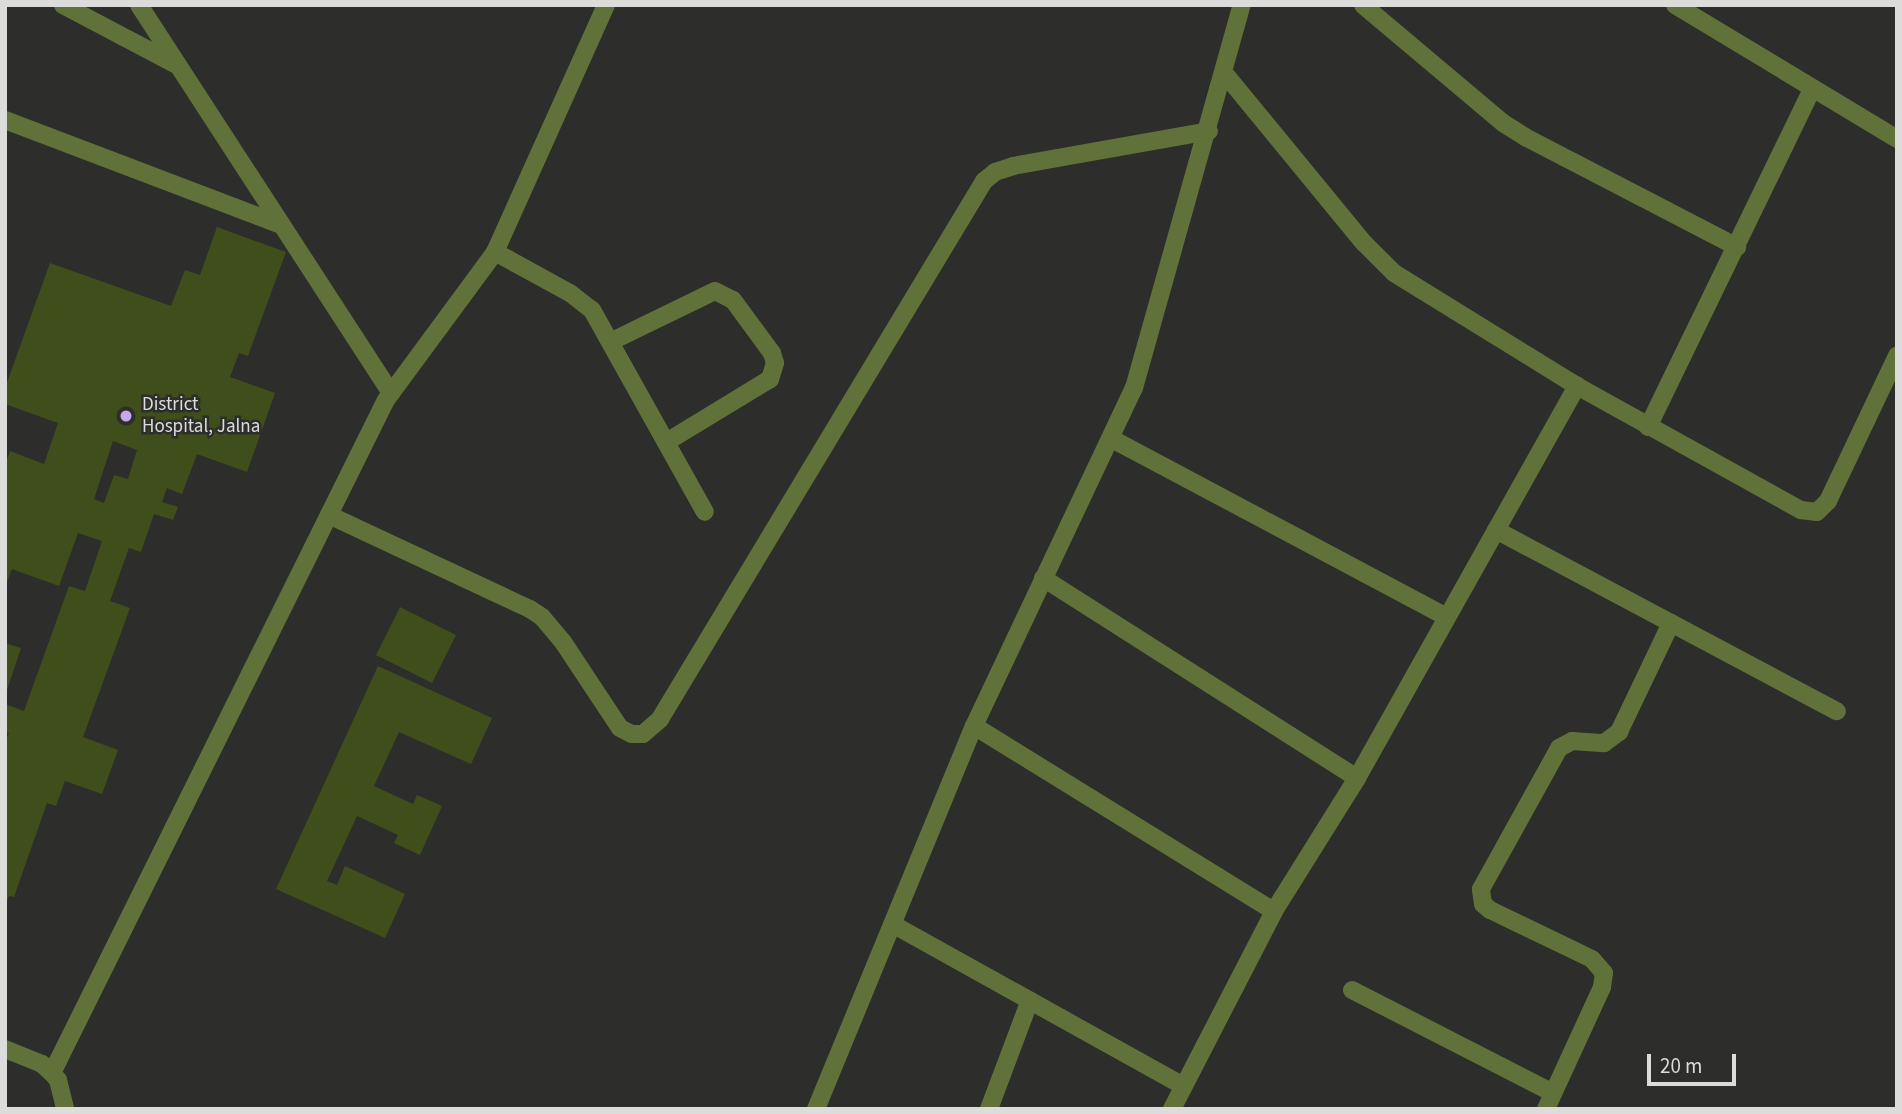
<!DOCTYPE html>
<html>
<head>
<meta charset="utf-8">
<style>
	body { margin:0 }
	#map { position:relative; width:1902px; height:1114px; overflow:hidden; background:#2d2e2b; font-family:"Source Sans 3",sans-serif }
	div>[style] { position:absolute }
	[style*='--x'] { left:calc(var(--x)*1px); top:calc(var(--y)*1px); width:calc(var(--w)*1px); rotate:calc(var(--a)*1deg) }
	.building>* { inset:0; background:#3f4e1b }
	.minor>* { height:18px; margin:-9px; padding:0 9px; transform-origin:9px; border-radius:9px; background:#607239 }
	.dots>* { width:19px; height:19px; translate:-50% -50%; box-sizing:border-box; border:4px solid #2d2e2b; border-radius:50% }
	span { translate:-50% -50%; white-space:nowrap; text-align:center; line-height:1.15; -webkit-text-stroke:5px #2d2e2b; paint-order:stroke }
	.poi-label { font-size:19px; color:#dcdddb }
	.left { translate:0 -50%; text-align:left }
	.frame { position:absolute; inset:0; border:7px solid #dcdddb; pointer-events:none }
	.scale { position:absolute; left:1647px; top:1054px; width:89px; height:32px; box-sizing:border-box; border:4px solid #dcdddb; border-top:0; padding-left:9px; font-size:21px; line-height:24px; white-space:nowrap; color:#dcdddb; -webkit-text-stroke:5px #2d2e2b; paint-order:stroke }
</style>
</head>
<body>
<div id="map">
	<div class="building">
		<i style="clip-path:polygon(evenodd,217px 227px,286px 252px,248px 356px,239px 353px,230px 377px,275px 393px,247px 472px,197px 454px,182px 494px,167px 488px,162px 502px,178px 507px,173px 520px,154px 514px,141px 552px,129px 548px,110px 601px,130px 608px,83px 737px,118px 750px,102px 794px,65px 781px,56px 806px,47px 803px,14px 897px,9px 896px,5px 905px,5px 742px,9px 733px,5px 732px,5px 704px,24px 711px,69px 586px,85px 591px,102px 541px,78px 533px,59px 586px,12px 569px,5px 587px,5px 465px,10px 451px,44px 464px,58px 423px,5px 404px,5px 388px,50px 263px,171px 306px,185px 270px,200px 275px,217px 227px,113px 441px,137px 450px,128px 479px,114px 475px,104px 503px,94px 499px,113px 441px)"></i>
		<i style="clip-path:polygon(400px 607px,456px 635px,432px 683px,376px 655px)"></i>
		<i style="clip-path:polygon(5px 643px,21px 648px,6px 693px,5px 693px)"></i>
		<i style="clip-path:polygon(378px 666px,492px 718px,471px 764px,399px 732px,374px 786px,413px 804px,417px 795px,442px 806px,420px 855px,394px 843px,398px 835px,357px 816px,327px 881px,337px 885px,345px 866px,405px 894px,385px 938px,276px 889px)"></i>
	</div>
	<div class="minor">
		<i style="--x:63;--y:5;--w:127;--a:27.8"></i>
		<i style="--x:139;--y:5;--w:463;--a:57"></i>
		<i style="--x:1363;--y:5;--w:183;--a:40.1"></i>
		<i style="--x:1503;--y:123;--w:26;--a:32"></i>
		<i style="--x:1525;--y:137;--w:239;--a:27.4"></i>
		<i style="--x:1675;--y:5;--w:259;--a:31.1"></i>
		<i style="--x:1225;--y:74;--w:219;--a:50.6"></i>
		<i style="--x:1364;--y:243;--w:42;--a:45"></i>
		<i style="--x:1394;--y:273;--w:215;--a:31.7"></i>
		<i style="--x:1577;--y:386;--w:256;--a:29"></i>
		<i style="--x:1801;--y:510;--w:16;--a:7"></i>
		<i style="--x:1817;--y:512;--w:16;--a:-45"></i>
		<i style="--x:1828;--y:501;--w:161;--a:-64.6"></i>
		<i style="--x:5;--y:120;--w:295;--a:20.8"></i>
		<i style="--x:495;--y:252;--w:85;--a:28.7"></i>
		<i style="--x:570;--y:293;--w:28;--a:38"></i>
		<i style="--x:592;--y:310;--w:231;--a:60.8"></i>
		<i style="--x:612;--y:341;--w:114;--a:-25.9"></i>
		<i style="--x:715;--y:291;--w:20;--a:27"></i>
		<i style="--x:733;--y:300;--w:66;--a:53.7"></i>
		<i style="--x:772;--y:353;--w:10;--a:73"></i>
		<i style="--x:775;--y:363;--w:17;--a:107"></i>
		<i style="--x:770;--y:379;--w:119;--a:148.7"></i>
		<i style="--x:1648;--y:427;--w:375;--a:-64.1"></i>
		<i style="--x:1112;--y:439;--w:379;--a:28"></i>
		<i style="--x:329;--y:515;--w:222;--a:25.1"></i>
		<i style="--x:530;--y:609;--w:14;--a:34"></i>
		<i style="--x:542;--y:617;--w:33;--a:50"></i>
		<i style="--x:563;--y:642;--w:103;--a:56.5"></i>
		<i style="--x:620;--y:728;--w:13;--a:27"></i>
		<i style="--x:632;--y:734;--w:11;--a:0"></i>
		<i style="--x:643;--y:734;--w:23;--a:-41"></i>
		<i style="--x:660;--y:719;--w:628;--a:-58.94"></i>
		<i style="--x:984;--y:181;--w:14;--a:-39"></i>
		<i style="--x:995;--y:172;--w:19;--a:-18"></i>
		<i style="--x:1013;--y:166;--w:199;--a:-10.1"></i>
		<i style="--x:1496;--y:530;--w:386;--a:28"></i>
		<i style="--x:1043;--y:578;--w:372;--a:32.5"></i>
		<i style="--x:974;--y:726;--w:352;--a:31.7"></i>
		<i style="--x:894;--y:925;--w:331;--a:29.1"></i>
		<i style="--x:1352;--y:990;--w:226;--a:27.1"></i>
		<i style="--x:5;--y:1049;--w:40;--a:22"></i>
		<i style="--x:42;--y:1064;--w:13;--a:42"></i>
		<i style="--x:52;--y:1073;--w:9;--a:49"></i>
		<i style="--x:58;--y:1080;--w:30;--a:76"></i>
		<i style="--x:52;--y:1073;--w:751;--a:-63.61"></i>
		<i style="--x:386;--y:400;--w:184;--a:-53.6"></i>
		<i style="--x:495;--y:252;--w:271;--a:-65.8"></i>
		<i style="--x:816;--y:1109;--w:414;--a:-67.6"></i>
		<i style="--x:974;--y:726;--w:374;--a:-64.7"></i>
		<i style="--x:1134;--y:388;--w:398;--a:-74.3"></i>
		<i style="--x:989;--y:1109;--w:116;--a:-69.4"></i>
		<i style="--x:1172;--y:1109;--w:223;--a:-62.7"></i>
		<i style="--x:1274;--y:911;--w:157;--a:-58"></i>
		<i style="--x:1357;--y:778;--w:450;--a:-60.7"></i>
		<i style="--x:1546;--y:1109;--w:134;--a:-65.3"></i>
		<i style="--x:1602;--y:987;--w:14;--a:-82"></i>
		<i style="--x:1604;--y:973;--w:18;--a:-131"></i>
		<i style="--x:1592;--y:959;--w:113;--a:-154.3"></i>
		<i style="--x:1490;--y:910;--w:9;--a:-139"></i>
		<i style="--x:1483;--y:904;--w:15;--a:-98"></i>
		<i style="--x:1481;--y:889;--w:161;--a:-61"></i>
		<i style="--x:1559;--y:748;--w:15;--a:-28"></i>
		<i style="--x:1572;--y:741;--w:32;--a:4"></i>
		<i style="--x:1604;--y:743;--w:19;--a:-36"></i>
		<i style="--x:1619;--y:732;--w:121;--a:-64.5"></i>
	</div>
	<div class="dots">
		<i style="left:126px;top:416px;background:#c6a6f0"></i>
	</div>
	<div class="poi-label">
		<span class="left" style="left:142px;top:416px">District<br>Hospital, Jalna</span>
	</div>
	<div class="frame"></div>
	<div class="scale">20 m</div>
</div>
</body>
</html>
